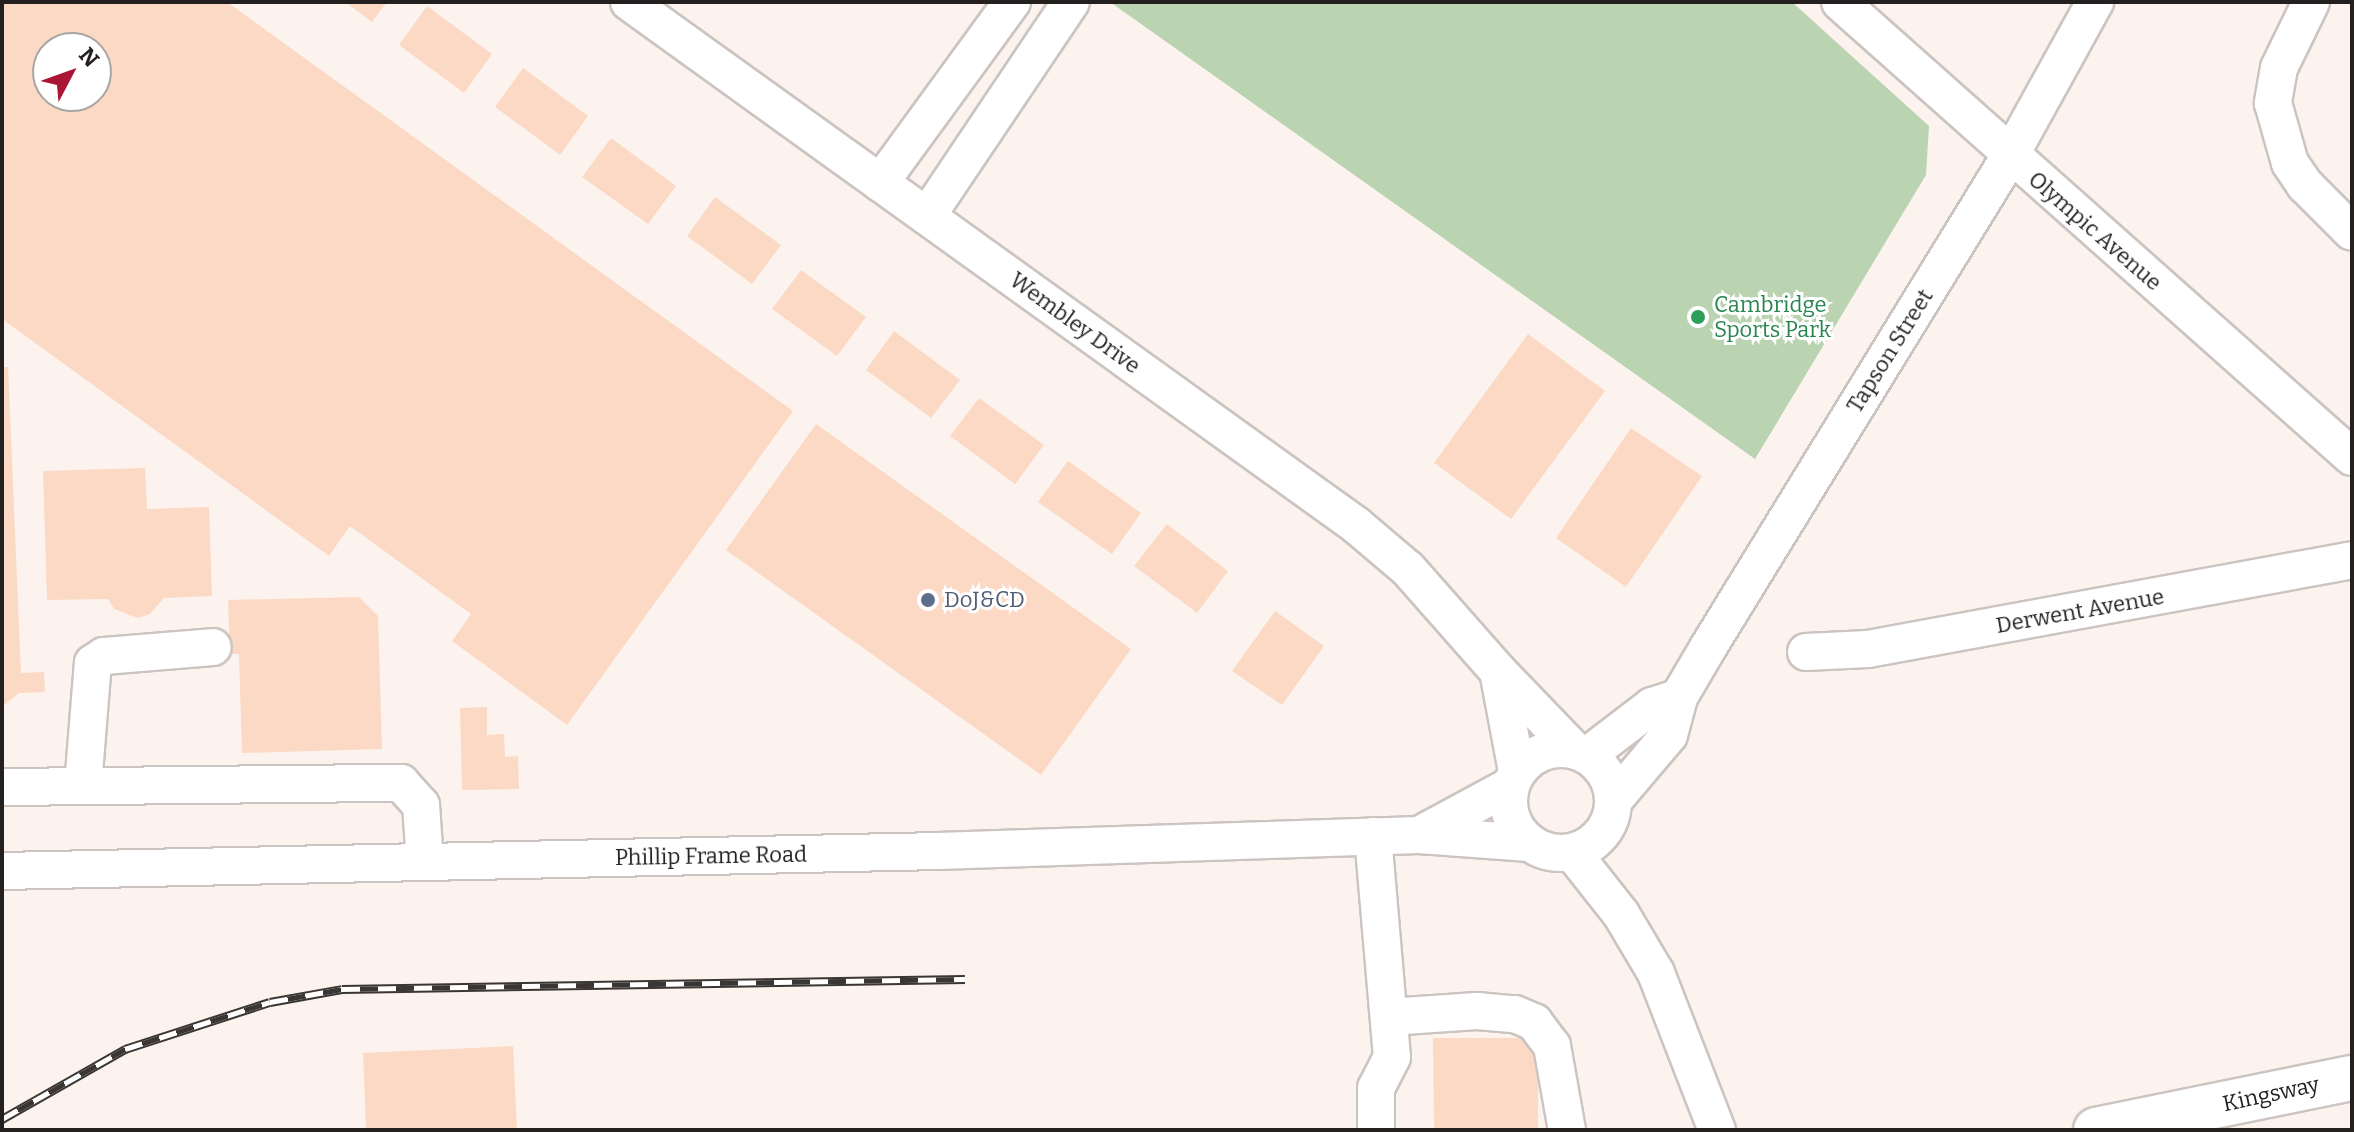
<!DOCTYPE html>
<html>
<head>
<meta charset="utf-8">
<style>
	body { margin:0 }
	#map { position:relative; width:2354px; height:1132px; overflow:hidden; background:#fcf3ef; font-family:Bitter,serif }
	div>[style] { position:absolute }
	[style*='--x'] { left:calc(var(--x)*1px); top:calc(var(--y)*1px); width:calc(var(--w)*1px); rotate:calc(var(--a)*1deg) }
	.green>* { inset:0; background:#bad4b2 }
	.building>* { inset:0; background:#fcd9c4 }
	.roads { filter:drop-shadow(2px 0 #ccc4c0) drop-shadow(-2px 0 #ccc4c0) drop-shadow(0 2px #ccc4c0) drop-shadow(0 -2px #ccc4c0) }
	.minor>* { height:36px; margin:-18px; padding:0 18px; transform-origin:18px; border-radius:18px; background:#fff }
	.minor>.ring { margin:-18px; padding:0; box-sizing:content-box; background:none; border:36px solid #fff; border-radius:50% }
	.major>* { height:44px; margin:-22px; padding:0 22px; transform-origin:22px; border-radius:22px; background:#fff }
	.rail>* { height:9px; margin-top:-4.5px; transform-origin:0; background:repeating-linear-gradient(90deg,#fff 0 18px,#393634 0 36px); box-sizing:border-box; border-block:2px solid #393634 }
	.dots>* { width:22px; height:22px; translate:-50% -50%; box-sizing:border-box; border:4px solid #fff; border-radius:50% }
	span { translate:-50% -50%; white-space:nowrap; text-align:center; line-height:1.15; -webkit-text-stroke:6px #fff; paint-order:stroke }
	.street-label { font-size:22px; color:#23201f }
	.leisure-label { font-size:22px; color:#27864d }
	.left { translate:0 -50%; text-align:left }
	.service-label { font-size:22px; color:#4e5e75 }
	.frame { position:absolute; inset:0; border:4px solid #23201f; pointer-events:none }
	.north { position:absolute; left:32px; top:32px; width:80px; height:80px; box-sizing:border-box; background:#fff; border:2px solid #a7a6a5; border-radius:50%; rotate:49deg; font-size:22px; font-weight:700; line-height:32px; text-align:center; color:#23201f }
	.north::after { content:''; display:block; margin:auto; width:28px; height:36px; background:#ab1535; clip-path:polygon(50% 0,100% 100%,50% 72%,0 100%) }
</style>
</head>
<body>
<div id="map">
	<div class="green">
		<i style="clip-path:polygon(1110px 2px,1792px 2px,1929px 126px,1926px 175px,1755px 459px)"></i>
	</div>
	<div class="building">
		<i style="clip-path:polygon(evenodd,2px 2px,227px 2px,793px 411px,567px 725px,452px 641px,471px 614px,350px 526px,329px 556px,2px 319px,2px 2px,48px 48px,96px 48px,96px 96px,48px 96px,48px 48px)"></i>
		<i style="clip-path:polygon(345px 2px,387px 2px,372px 22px)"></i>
		<i style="clip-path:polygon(427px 6px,492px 54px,464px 93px,399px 45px)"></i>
		<i style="clip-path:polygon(523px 68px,588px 116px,560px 155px,495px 107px)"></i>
		<i style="clip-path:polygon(611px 138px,676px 186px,648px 224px,582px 177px)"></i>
		<i style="clip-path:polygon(715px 197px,781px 245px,752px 284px,687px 236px)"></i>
		<i style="clip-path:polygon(801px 270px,866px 317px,837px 356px,772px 309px)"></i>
		<i style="clip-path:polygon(894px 331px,960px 380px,931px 418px,866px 370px)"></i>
		<i style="clip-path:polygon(1528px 334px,1605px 391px,1511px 519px,1434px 463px)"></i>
		<i style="clip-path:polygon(2px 367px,8px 367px,21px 673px,44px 672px,45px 692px,19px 693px,2px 707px)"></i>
		<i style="clip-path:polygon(979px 398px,1044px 445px,1015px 484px,950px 436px)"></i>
		<i style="clip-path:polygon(816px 424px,1131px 649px,1041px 775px,726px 550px)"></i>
		<i style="clip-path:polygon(1631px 428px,1702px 476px,1626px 587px,1556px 538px)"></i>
		<i style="clip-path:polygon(1068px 461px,1141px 513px,1112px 554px,1038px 502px)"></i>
		<i style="clip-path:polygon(145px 468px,147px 509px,209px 507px,212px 596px,164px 598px,150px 614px,138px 618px,114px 609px,108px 599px,47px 600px,43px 471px)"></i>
		<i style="clip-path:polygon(1167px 524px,1228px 571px,1197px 613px,1134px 566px)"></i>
		<i style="clip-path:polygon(359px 597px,378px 616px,382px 749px,242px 753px,239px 654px,230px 654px,228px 600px)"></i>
		<i style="clip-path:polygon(1275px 611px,1324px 646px,1282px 705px,1232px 671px)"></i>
		<i style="clip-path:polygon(487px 707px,487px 735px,504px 734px,505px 757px,518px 756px,519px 789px,462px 790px,460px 708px)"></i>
		<i style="clip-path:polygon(1433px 1038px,1538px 1038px,1538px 1130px,1434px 1130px)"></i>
		<i style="clip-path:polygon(513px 1046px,517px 1130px,366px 1130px,363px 1053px)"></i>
	</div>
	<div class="roads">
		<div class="minor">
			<i style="--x:629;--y:2;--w:896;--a:35.73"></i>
			<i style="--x:1356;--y:525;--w:68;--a:40.2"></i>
			<i style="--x:1408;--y:569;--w:136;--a:48.6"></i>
			<i style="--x:1498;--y:671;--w:108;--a:46.1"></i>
			<i style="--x:1840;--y:2;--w:685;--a:41.63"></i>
			<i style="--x:2311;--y:2;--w:73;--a:115.9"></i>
			<i style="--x:2279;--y:68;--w:36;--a:100"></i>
			<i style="--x:2273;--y:103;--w:62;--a:74.2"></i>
			<i style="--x:2290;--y:163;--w:27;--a:56"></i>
			<i style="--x:2305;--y:185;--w:66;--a:45"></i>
			<i style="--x:880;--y:183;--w:224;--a:-53.9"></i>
			<i style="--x:927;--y:216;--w:258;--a:-56.1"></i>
			<i style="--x:1806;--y:652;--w:62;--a:-2.8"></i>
			<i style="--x:1868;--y:649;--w:492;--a:-10.4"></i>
			<i style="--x:1498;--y:671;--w:103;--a:79.3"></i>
			<i class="ring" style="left:1509px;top:749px;width:68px;height:68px"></i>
			<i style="--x:1588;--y:755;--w:81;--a:-37.4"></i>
			<i style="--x:1652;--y:706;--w:28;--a:-18"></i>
			<i style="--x:83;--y:786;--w:123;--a:-85.4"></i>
			<i style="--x:93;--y:663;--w:13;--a:-32"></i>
			<i style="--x:104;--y:656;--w:109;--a:-4.7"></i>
			<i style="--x:2;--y:787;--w:399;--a:-0.6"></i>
			<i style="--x:401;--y:783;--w:30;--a:48"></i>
			<i style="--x:421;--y:805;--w:57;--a:86"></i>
			<i style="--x:1614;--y:800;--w:85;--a:-49.8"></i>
			<i style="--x:1669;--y:735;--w:39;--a:-75"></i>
			<i style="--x:1679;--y:697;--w:59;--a:-59.5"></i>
			<i style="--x:1709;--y:646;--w:575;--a:-58.44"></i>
			<i style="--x:2010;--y:156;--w:176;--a:-61.1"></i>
			<i style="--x:1419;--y:835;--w:103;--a:-28.3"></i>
			<i style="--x:1373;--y:836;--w:222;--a:85.1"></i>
			<i style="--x:1392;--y:1057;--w:35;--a:117"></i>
			<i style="--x:1376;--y:1088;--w:42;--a:90"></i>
			<i style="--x:1572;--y:852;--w:79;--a:51.7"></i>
			<i style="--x:1621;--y:914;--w:69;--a:59.3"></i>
			<i style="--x:1656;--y:973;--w:168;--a:68.8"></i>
			<i style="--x:2;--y:871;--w:936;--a:-1.22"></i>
			<i style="--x:938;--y:851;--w:481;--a:-1.9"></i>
			<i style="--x:1419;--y:835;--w:110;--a:4.2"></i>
			<i style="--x:1389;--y:1017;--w:88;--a:-3.9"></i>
			<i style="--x:1477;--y:1011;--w:38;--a:5"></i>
			<i style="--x:1515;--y:1014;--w:21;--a:23"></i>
			<i style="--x:1534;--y:1022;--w:30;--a:53"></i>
			<i style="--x:1552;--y:1046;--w:85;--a:79.9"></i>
		</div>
		<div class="major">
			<i style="--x:2096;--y:1130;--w:261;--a:-11.5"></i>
		</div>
	</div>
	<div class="rail">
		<i style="--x:2;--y:1119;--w:142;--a:-29.6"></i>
		<i style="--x:125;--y:1049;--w:152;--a:-18"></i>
		<i style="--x:270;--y:1002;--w:73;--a:-10.2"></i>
		<i style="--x:342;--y:989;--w:623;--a:-0.92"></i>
	</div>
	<div class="dots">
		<i style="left:1698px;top:317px;background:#2e9e5b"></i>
		<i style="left:928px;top:600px;background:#5c6f8a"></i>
	</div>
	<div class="street-label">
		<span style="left:2095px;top:231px;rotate:41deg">Olympic Avenue</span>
		<span style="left:1075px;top:323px;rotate:36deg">Wembley Drive</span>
		<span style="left:1890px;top:351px;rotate:-58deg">Tapson Street</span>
		<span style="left:2080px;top:611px;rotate:-10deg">Derwent Avenue</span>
		<span style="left:711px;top:856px;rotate:-1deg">Phillip Frame Road</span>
		<span style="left:2271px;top:1094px;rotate:-12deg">Kingsway</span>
	</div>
	<div class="leisure-label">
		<span class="left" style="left:1714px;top:317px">Cambridge<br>Sports Park</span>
	</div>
	<div class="service-label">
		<span class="left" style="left:944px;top:600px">DoJ&amp;CD</span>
	</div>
	<div class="frame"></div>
	<div class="north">N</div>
</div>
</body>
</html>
